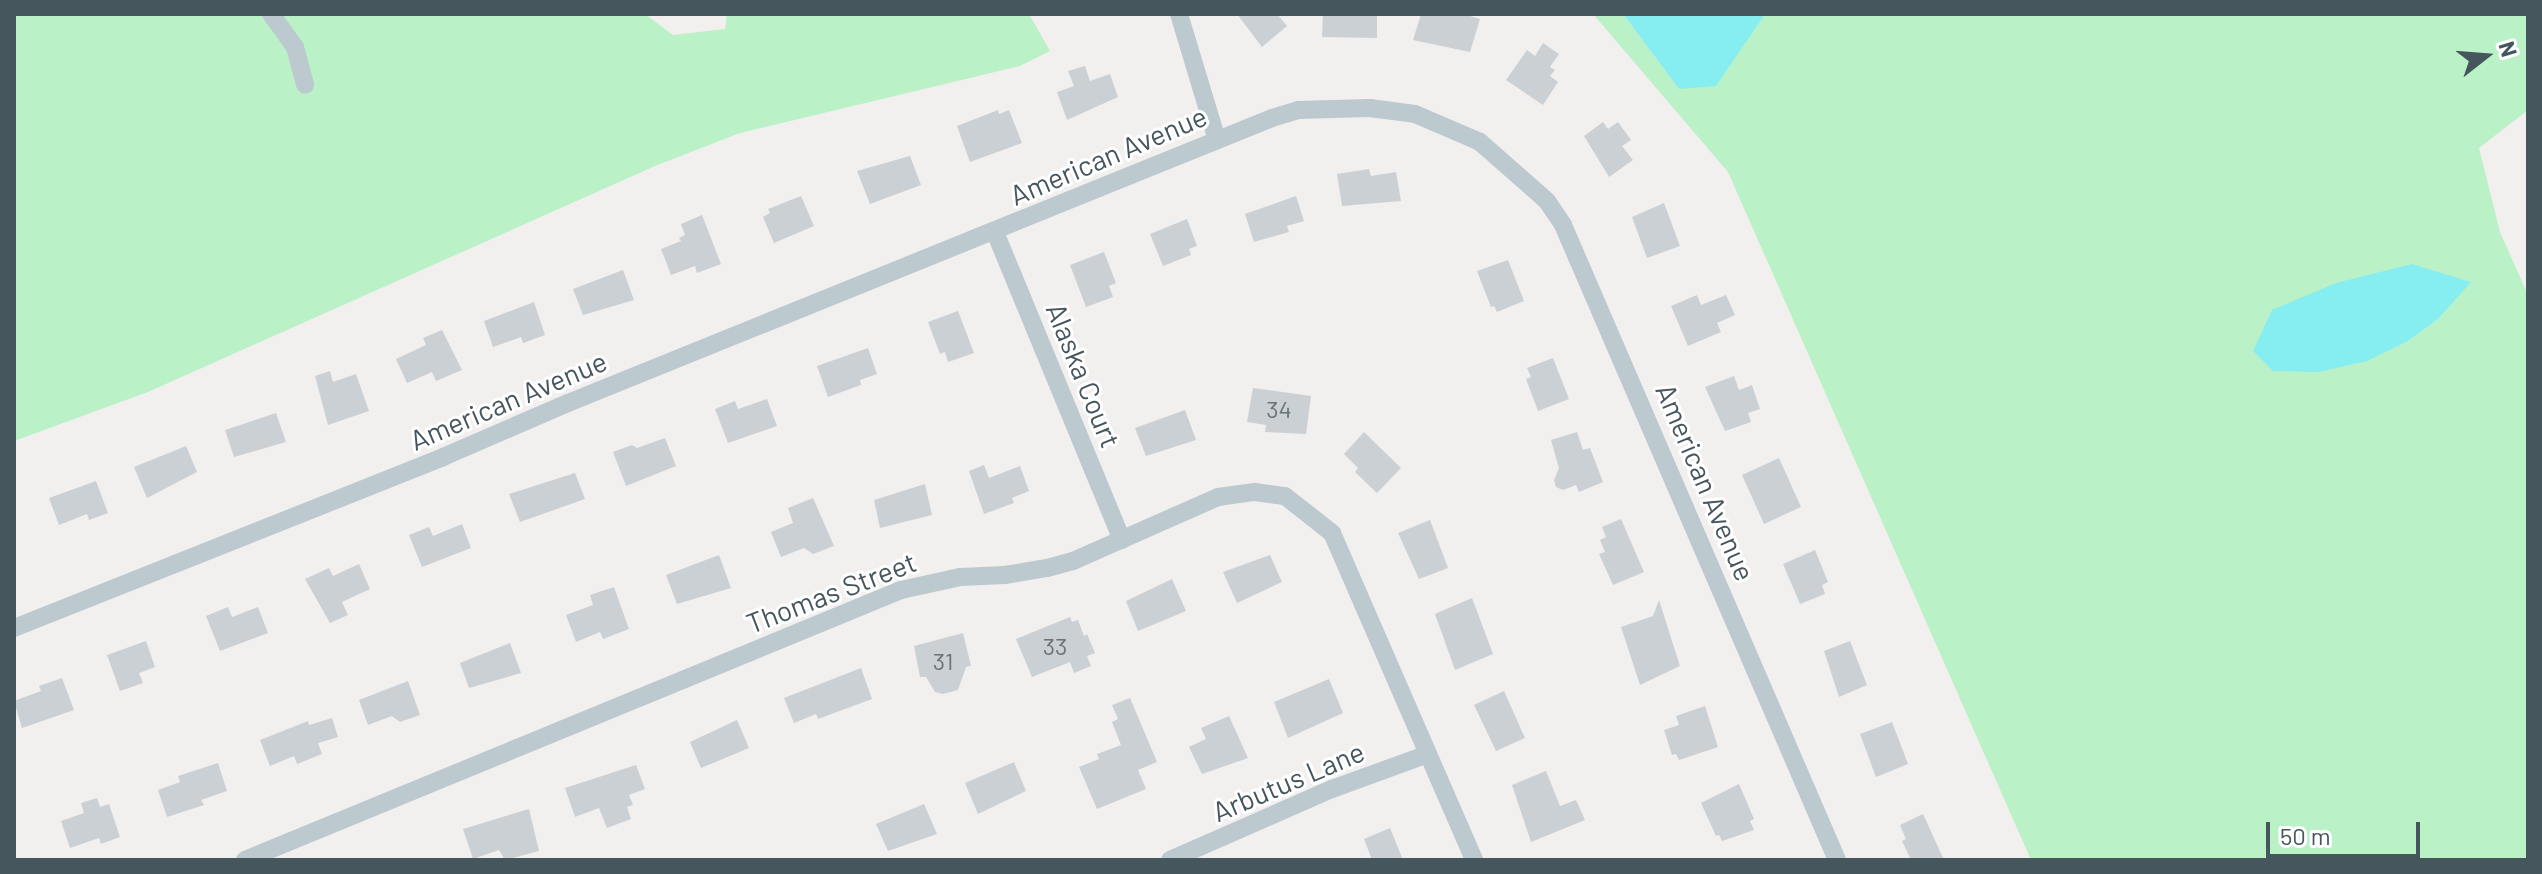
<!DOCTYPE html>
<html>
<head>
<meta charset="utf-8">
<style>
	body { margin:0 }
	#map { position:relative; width:2542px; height:874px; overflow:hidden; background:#f2efef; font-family:Barlow,sans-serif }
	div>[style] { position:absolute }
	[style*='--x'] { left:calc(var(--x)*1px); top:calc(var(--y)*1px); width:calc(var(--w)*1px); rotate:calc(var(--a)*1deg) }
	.green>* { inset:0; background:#bbf1c7 }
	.water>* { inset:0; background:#86edf0 }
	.building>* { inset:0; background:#cbd0d4 }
	.street>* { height:18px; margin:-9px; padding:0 9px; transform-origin:9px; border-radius:9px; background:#bcc9cf }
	span { translate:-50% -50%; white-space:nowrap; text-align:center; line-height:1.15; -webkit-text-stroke:6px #fff; paint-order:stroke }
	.number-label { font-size:24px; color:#67747b }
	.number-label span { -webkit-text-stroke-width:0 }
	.street-label { font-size:28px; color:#46565d }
	.frame { position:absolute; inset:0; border:16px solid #46565d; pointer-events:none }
	.north { position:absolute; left:2446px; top:16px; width:80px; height:80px; -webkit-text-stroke:6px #fff; paint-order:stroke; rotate:73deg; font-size:22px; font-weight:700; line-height:32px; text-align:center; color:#46565d }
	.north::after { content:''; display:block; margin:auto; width:28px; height:36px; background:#46565d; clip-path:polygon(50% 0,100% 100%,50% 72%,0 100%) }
	.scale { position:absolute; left:2266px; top:822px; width:154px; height:36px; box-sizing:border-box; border:4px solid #46565d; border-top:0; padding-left:10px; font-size:24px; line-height:28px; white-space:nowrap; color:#46565d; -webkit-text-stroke:6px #fff; paint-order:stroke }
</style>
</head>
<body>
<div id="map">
	<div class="green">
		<i style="clip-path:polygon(14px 14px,645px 14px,673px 35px,725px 29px,727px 14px,1029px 14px,1050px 51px,1020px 66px,740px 133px,655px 166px,148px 392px,14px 441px)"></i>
		<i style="clip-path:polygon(evenodd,1593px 14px,1623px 14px,1679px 89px,1741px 47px,1765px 14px,2528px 14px,2528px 110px,2479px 148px,2500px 232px,2528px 295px,2528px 860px,2031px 860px,1728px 172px,1593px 14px,2412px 264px,2438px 319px,2408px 341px,2412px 264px)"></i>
	</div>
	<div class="water">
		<i style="clip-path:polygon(1623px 14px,1765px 14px,1716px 86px,1679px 89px)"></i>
		<i style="clip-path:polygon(2412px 264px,2471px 282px,2438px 319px,2408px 341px,2367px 361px,2319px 372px,2273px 371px,2253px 351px,2272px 310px,2336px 283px)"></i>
	</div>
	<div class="building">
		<i style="clip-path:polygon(1237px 14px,1277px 14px,1287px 26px,1262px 47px)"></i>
		<i style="clip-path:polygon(1323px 14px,1377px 14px,1377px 38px,1322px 37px)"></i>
		<i style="clip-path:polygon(1421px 14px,1463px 14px,1480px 19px,1470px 52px,1413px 40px)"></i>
		<i style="clip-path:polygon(1543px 43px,1559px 54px,1550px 67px,1555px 70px,1550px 76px,1558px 82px,1543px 105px,1506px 80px,1527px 50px,1535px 56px)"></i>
		<i style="clip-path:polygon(1085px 66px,1090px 81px,1110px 74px,1118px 97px,1067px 120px,1057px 92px,1074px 86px,1068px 71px)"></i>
		<i style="clip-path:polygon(998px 110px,999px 114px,1009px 110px,1022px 143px,970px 162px,957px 126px)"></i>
		<i style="clip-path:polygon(1603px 122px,1608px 129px,1618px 122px,1631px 140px,1622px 146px,1633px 160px,1609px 177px,1584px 136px)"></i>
		<i style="clip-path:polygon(910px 156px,921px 185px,870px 204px,857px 171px)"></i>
		<i style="clip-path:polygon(1369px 169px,1371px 176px,1396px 172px,1401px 201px,1342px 206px,1337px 174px)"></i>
		<i style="clip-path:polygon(801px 196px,814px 226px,774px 243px,763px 217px,770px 213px,768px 209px)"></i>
		<i style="clip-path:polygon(1296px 196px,1304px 221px,1287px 226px,1289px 232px,1254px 242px,1245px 214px)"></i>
		<i style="clip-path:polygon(1664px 203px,1680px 246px,1647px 258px,1632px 217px)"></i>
		<i style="clip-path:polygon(702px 215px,721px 264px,697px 273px,695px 266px,671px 275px,661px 249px,681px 241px,679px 238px,685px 235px,681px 224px)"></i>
		<i style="clip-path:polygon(1187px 219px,1197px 246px,1189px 249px,1191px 255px,1163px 266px,1150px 234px)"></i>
		<i style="clip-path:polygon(1104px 252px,1116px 283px,1109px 286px,1113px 297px,1086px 307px,1070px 265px)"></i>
		<i style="clip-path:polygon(1508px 260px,1524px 301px,1497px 312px,1494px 306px,1491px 307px,1477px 271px)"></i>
		<i style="clip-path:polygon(623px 270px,634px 300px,583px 315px,573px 289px)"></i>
		<i style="clip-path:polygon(1697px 295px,1701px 305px,1726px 295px,1735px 315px,1717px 323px,1721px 332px,1688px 346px,1671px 306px)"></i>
		<i style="clip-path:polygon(534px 302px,545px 335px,523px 343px,521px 337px,493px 347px,484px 321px)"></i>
		<i style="clip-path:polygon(958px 311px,974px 353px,948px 362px,945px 352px,940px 354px,928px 322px)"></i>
		<i style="clip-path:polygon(442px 330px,462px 370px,436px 381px,432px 372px,407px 383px,396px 359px,426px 345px,423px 338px)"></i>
		<i style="clip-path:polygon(868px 348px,877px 374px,860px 380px,861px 385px,828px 397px,817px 366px)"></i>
		<i style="clip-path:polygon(1553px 358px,1569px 399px,1538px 411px,1526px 379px,1531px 377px,1527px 368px)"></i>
		<i style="clip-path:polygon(330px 371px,333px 382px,356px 374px,369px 411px,328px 425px,315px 376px)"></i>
		<i style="clip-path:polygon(1734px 376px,1739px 390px,1752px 385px,1760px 409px,1748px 413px,1751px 422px,1725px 431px,1705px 387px)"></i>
		<i style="clip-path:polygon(1253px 388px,1311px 396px,1306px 434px,1265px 432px,1266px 425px,1247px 422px)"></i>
		<i style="clip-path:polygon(767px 399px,777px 426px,728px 443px,715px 409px,735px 401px,738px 409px)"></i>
		<i style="clip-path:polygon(1185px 410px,1196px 440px,1146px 456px,1135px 428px)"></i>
		<i style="clip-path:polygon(276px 413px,286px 442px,234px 457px,225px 430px)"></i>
		<i style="clip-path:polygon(1364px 432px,1401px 468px,1377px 493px,1355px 472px,1358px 468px,1344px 454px)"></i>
		<i style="clip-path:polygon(1577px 432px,1583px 450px,1590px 448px,1603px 482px,1579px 492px,1576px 485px,1563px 490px,1556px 487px,1554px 480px,1559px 468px,1551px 440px)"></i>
		<i style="clip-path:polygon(665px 438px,676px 466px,626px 486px,613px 452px,632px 445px,637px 448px)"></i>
		<i style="clip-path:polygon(186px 446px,197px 472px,147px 498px,134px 467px)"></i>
		<i style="clip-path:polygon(1779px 458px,1801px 507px,1764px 524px,1742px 475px)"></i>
		<i style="clip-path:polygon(984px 465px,989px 478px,1020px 466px,1029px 491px,1012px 498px,1014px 503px,984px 514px,969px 471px)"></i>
		<i style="clip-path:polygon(575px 473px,585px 499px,520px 522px,509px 494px)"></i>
		<i style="clip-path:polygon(96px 481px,108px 513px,89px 520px,87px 514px,59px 525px,49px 498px)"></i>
		<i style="clip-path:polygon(925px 484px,932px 515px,880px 528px,874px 500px)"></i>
		<i style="clip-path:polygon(813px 498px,834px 546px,813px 554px,804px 548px,781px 557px,771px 532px,793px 523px,788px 508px)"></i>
		<i style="clip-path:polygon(1621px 519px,1644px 572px,1613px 585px,1599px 554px,1605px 552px,1600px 540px,1606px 537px,1602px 527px)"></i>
		<i style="clip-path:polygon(1430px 520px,1448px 568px,1419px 579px,1398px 533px)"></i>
		<i style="clip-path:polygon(462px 524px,471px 548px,422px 567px,409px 535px,429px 527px,433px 536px)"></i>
		<i style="clip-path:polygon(1815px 550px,1828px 582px,1822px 585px,1825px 594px,1800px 604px,1783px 564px)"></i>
		<i style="clip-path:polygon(719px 555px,731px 588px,677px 604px,666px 575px)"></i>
		<i style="clip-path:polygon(1270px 555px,1282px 582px,1237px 603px,1223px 572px)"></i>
		<i style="clip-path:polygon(359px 564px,370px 589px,342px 602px,348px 615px,330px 623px,305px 579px,329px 568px,333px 576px)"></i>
		<i style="clip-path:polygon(1172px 579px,1186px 611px,1138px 631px,1126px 601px)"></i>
		<i style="clip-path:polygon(614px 587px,629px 629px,603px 639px,600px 632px,576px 642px,566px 615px,593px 605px,590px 595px)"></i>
		<i style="clip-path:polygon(1472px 598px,1493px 654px,1455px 670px,1435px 614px)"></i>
		<i style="clip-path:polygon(1659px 600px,1680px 666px,1640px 685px,1621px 627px,1653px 616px)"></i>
		<i style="clip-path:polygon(228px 607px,232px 617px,258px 607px,268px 633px,220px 651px,206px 616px)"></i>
		<i style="clip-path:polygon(1070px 617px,1072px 622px,1078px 620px,1084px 636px,1087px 634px,1095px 653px,1087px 656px,1091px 666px,1074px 673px,1070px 662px,1032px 677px,1016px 639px)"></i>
		<i style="clip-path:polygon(963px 633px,971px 666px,966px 667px,958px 690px,943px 694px,935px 692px,926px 677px,920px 677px,914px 646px)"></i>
		<i style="clip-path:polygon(146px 641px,155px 667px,139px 673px,143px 683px,120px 691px,107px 655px)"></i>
		<i style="clip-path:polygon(1850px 641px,1867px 685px,1839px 697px,1824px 651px)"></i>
		<i style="clip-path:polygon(510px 643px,521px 673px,469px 688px,460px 663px)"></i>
		<i style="clip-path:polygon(861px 668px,872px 699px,818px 719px,816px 714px,794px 723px,784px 698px)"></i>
		<i style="clip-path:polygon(62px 678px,74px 710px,22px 728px,14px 701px,41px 691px,39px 686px)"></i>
		<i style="clip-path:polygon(1329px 679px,1343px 713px,1288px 738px,1274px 702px)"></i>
		<i style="clip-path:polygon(408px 681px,420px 715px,400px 722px,392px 716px,368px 725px,359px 700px)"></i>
		<i style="clip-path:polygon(1504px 691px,1525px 738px,1496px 751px,1474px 705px)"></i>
		<i style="clip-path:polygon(1130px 698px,1157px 762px,1138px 770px,1146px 789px,1097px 809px,1079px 767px,1099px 759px,1097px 754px,1121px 745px,1112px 722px,1118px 719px,1112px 705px)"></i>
		<i style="clip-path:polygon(1705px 706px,1718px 747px,1679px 760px,1676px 754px,1672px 755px,1664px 730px,1679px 725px,1676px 716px)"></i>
		<i style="clip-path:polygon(1229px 716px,1248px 758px,1202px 774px,1189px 747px,1206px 739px,1201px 728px)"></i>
		<i style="clip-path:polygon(332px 718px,338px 737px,318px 743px,322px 754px,297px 764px,294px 756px,270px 766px,260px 740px,308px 721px,309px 725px)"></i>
		<i style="clip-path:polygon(737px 720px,749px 748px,701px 768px,690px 742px)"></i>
		<i style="clip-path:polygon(1892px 722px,1908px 764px,1876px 777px,1860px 734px)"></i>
		<i style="clip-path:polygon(1014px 762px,1026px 791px,978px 814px,965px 783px)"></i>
		<i style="clip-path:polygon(218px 763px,227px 791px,201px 800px,204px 805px,167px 817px,158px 790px,180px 782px,178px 776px)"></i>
		<i style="clip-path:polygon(636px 765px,645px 789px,629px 795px,633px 805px,627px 807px,631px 819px,607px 828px,599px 808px,575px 817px,565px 788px)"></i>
		<i style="clip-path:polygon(1546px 771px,1560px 806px,1576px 800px,1585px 820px,1531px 842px,1512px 785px)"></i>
		<i style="clip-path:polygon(1739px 784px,1754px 819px,1750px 821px,1754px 830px,1722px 841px,1719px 835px,1716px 836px,1701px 803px)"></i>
		<i style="clip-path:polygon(97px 798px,100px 807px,109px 804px,120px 837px,101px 844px,99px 838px,70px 848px,61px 821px,84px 813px,81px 803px)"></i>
		<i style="clip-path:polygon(924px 804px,937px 834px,888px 851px,876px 824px)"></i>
		<i style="clip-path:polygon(529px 809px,539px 851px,505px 860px,499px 850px,473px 859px,463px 829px)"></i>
		<i style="clip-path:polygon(1923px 814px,1944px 860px,1911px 860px,1902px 841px,1906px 839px,1900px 825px)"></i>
		<i style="clip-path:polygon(1390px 828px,1403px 860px,1372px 860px,1364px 839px)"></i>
	</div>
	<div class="street">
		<i style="--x:271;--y:14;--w:41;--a:54"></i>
		<i style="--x:295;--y:47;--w:39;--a:75"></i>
		<i style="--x:1179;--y:14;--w:132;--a:73.2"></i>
		<i style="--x:995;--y:232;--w:333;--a:67.6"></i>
		<i style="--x:14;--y:628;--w:462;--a:-21.7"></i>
		<i style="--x:443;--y:457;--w:136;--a:-23.4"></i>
		<i style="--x:568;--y:403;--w:760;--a:-22.04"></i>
		<i style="--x:1272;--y:118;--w:28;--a:-17"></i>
		<i style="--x:1299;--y:110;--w:71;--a:-1.6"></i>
		<i style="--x:1370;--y:108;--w:45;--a:7.6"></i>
		<i style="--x:1415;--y:114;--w:71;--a:23.3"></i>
		<i style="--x:1480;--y:142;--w:89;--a:41.4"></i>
		<i style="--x:1547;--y:201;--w:29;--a:56"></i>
		<i style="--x:1563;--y:225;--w:692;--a:66.66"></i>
		<i style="--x:245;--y:860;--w:709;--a:-22.37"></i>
		<i style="--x:901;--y:590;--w:60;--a:-12.4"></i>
		<i style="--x:960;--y:577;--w:45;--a:-2.5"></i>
		<i style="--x:1005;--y:575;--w:43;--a:-9.5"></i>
		<i style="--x:1047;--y:568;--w:27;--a:-15"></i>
		<i style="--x:1073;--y:561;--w:158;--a:-23.8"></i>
		<i style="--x:1218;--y:497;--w:37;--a:-8"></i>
		<i style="--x:1255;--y:492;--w:30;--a:8"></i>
		<i style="--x:1285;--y:496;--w:60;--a:38.2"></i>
		<i style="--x:1332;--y:533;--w:357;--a:66.5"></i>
		<i style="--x:1170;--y:860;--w:177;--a:-23.7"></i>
		<i style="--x:1332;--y:789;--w:102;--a:-20"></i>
	</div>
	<div class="number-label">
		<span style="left:1279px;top:409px">34</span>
		<span style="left:1055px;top:646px">33</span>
		<span style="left:943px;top:661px">31</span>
	</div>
	<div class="street-label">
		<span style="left:1108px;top:155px;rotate:-23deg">American Avenue</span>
		<span style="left:1084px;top:375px;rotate:68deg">Alaska Court</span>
		<span style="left:508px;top:400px;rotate:-23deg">American Avenue</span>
		<span style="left:1706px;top:482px;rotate:67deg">American Avenue</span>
		<span style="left:831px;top:592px;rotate:-21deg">Thomas Street</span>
		<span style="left:1288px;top:781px;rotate:-23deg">Arbutus Lane</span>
	</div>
	<div class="frame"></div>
	<div class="north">N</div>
	<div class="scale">50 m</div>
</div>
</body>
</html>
